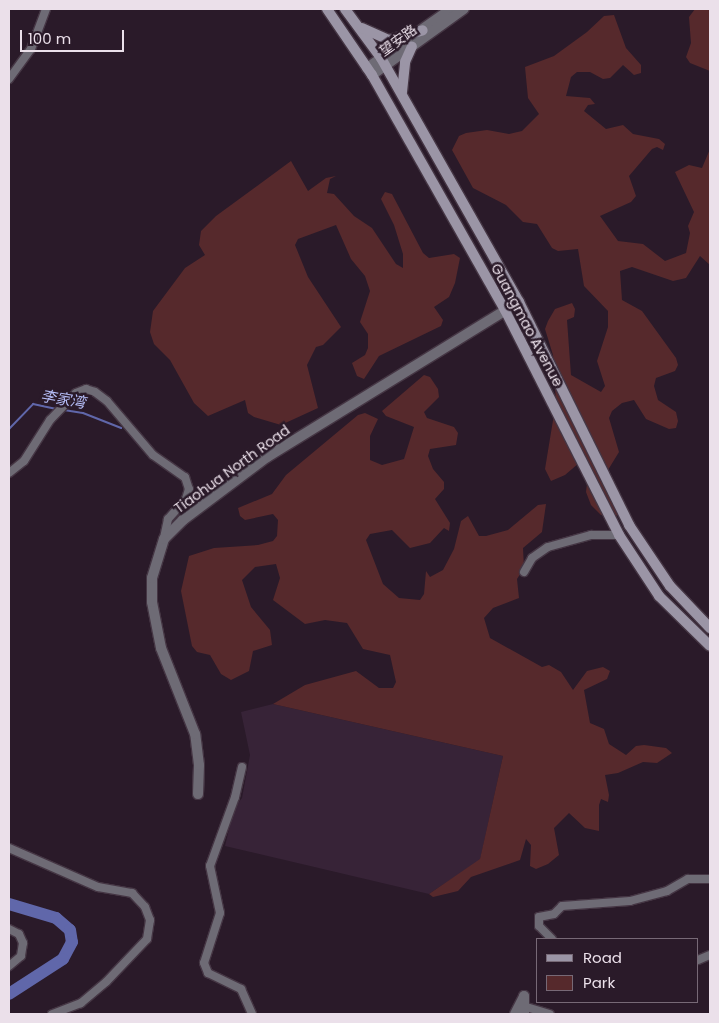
<!DOCTYPE html>
<html>
<head>
<meta charset="utf-8">
<style>
	body { margin:0 }
	#map { position:relative; width:719px; height:1023px; overflow:hidden; background:#2a1a29; font-family:Poppins,"Noto Sans SC",sans-serif }
	div>[style] { position:absolute }
	[style*='--x'] { left:calc(var(--x)*1px); top:calc(var(--y)*1px); width:calc(var(--w)*1px); rotate:calc(var(--a)*1deg) }
	.built>* { inset:0; background:#372337 }
	.green>* { inset:0; background:#56292c }
	.stream>* { height:2px; margin:-1px; padding:0 1px; transform-origin:1px; border-radius:1px; background:#6067aa }
	.river>* { height:12px; margin:-6px; padding:0 6px; transform-origin:6px; border-radius:6px; background:#6067aa }
	.roads { filter:drop-shadow(1px 0 #453644) drop-shadow(-1px 0 #453644) drop-shadow(0 1px #453644) drop-shadow(0 -1px #453644) }
	.minor>* { height:8px; margin:-4px; padding:0 4px; transform-origin:4px; border-radius:4px; background:#6e6b75 }
	.tertiary>* { height:10px; margin:-5px; padding:0 5px; transform-origin:5px; border-radius:5px; background:#6e6b75 }
	.secondary>* { height:10px; margin:-5px; padding:0 5px; transform-origin:5px; border-radius:5px; background:#9b95a6 }
	span { translate:-50% -50%; white-space:nowrap; text-align:center; line-height:1.15; -webkit-text-stroke:5px #2a1a29; paint-order:stroke }
	.street-label { font-size:14px; color:#ebe0ea }
	.water-label { font-size:15px; color:#b5bdf6; font-style:italic }
	.frame { position:absolute; inset:0; border:10px solid #ebe0ea; pointer-events:none }
	.legend { position:absolute; left:536px; top:938px; width:162px; height:65px; box-sizing:border-box; background:#2a1a29; border:1px solid #776976; margin:0; padding:6px 9px; list-style:none; font-size:15px; color:#ebe0ea }
	.legend li { display:flex; align-items:center; gap:10px; height:25px }
	.legend b { width:25px; border:1px solid #776976 }
	.scale { position:absolute; left:20px; top:30px; width:104px; height:22px; box-sizing:border-box; border:2px solid #ebe0ea; border-top:0; padding-left:6px; font-size:15px; line-height:18px; white-space:nowrap; color:#ebe0ea; -webkit-text-stroke:4px #2a1a29; paint-order:stroke }
</style>
</head>
<body>
<div id="map">
	<div class="built">
		<i style="clip-path:polygon(273px 704px,503px 756px,480px 860px,429px 894px,225px 846px,234px 808px,242px 798px,250px 755px,241px 712px)"></i>
	</div>
	<div class="green">
		<i style="clip-path:polygon(695px 9px,710px 9px,710px 71px,690px 63px,686px 57px,691px 43px,689px 17px)"></i>
		<i style="clip-path:polygon(614px 15px,626px 48px,641px 65px,641px 73px,634px 75px,623px 65px,610px 78px,603px 79px,590px 72px,577px 72px,571px 77px,566px 96px,590px 98px,595px 104px,588px 105px,584px 111px,606px 129px,623px 125px,633px 134px,659px 139px,665px 144px,663px 150px,657px 147px,652px 149px,629px 176px,636px 196px,631px 202px,600px 216px,618px 241px,643px 244px,665px 261px,686px 253px,690px 233px,688px 226px,694px 212px,675px 172px,689px 165px,702px 168px,710px 149px,710px 265px,700px 256px,686px 278px,673px 281px,632px 267px,620px 271px,622px 300px,642px 311px,676px 358px,678px 365px,675px 371px,656px 378px,654px 386px,658px 400px,676px 412px,678px 421px,676px 428px,669px 429px,646px 419px,634px 400px,622px 403px,612px 411px,609px 418px,619px 452px,608px 470px,619px 513px,614px 518px,601px 515px,591px 505px,586px 492px,587px 483px,579px 463px,565px 475px,551px 481px,545px 469px,556px 402px,553px 355px,545px 329px,548px 321px,555px 309px,572px 303px,575px 309px,574px 317px,567px 320px,571px 375px,601px 392px,605px 386px,597px 361px,608px 327px,608px 311px,584px 286px,578px 249px,558px 251px,552px 248px,537px 224px,523px 222px,506px 205px,473px 188px,452px 150px,459px 136px,466px 133px,487px 130px,509px 134px,522px 131px,539px 114px,528px 98px,525px 67px,554px 56px,587px 32px,604px 16px)"></i>
		<i style="clip-path:polygon(291px 161px,308px 191px,326px 178px,336px 176px,330px 179px,327px 193px,334px 194px,354px 216px,372px 228px,396px 264px,403px 268px,403px 254px,394px 225px,381px 199px,385px 192px,392px 194px,423px 253px,429px 258px,454px 254px,460px 258px,455px 283px,449px 297px,434px 307px,443px 320px,441px 326px,379px 356px,364px 379px,357px 376px,352px 363px,365px 355px,368px 348px,368px 334px,360px 322px,370px 291px,365px 276px,351px 259px,336px 225px,298px 239px,295px 245px,308px 277px,341px 327px,323px 345px,316px 347px,307px 365px,318px 408px,281px 425px,254px 417px,248px 413px,245px 400px,208px 416px,194px 403px,170px 360px,154px 344px,150px 332px,153px 311px,185px 268px,205px 255px,199px 245px,201px 231px,216px 216px)"></i>
		<i style="clip-path:polygon(424px 375px,430px 377px,438px 389px,439px 397px,424px 412px,427px 418px,454px 427px,458px 433px,456px 445px,430px 449px,428px 456px,433px 469px,444px 482px,444px 489px,435px 499px,450px 523px,449px 531px,444px 528px,430px 543px,410px 548px,392px 530px,370px 534px,366px 540px,383px 584px,399px 598px,420px 600px,424px 594px,426px 571px,430px 577px,443px 570px,454px 549px,461px 521px,468px 516px,479px 536px,486px 536px,508px 530px,538px 505px,546px 504px,542px 532px,523px 548px,524px 568px,517px 579px,519px 598px,493px 608px,484px 618px,490px 638px,542px 667px,549px 665px,561px 672px,573px 690px,587px 671px,603px 667px,610px 671px,607px 679px,584px 690px,590px 723px,604px 729px,609px 744px,626px 755px,636px 746px,644px 745px,666px 748px,672px 753px,657px 763px,643px 762px,618px 773px,605px 775px,609px 795px,608px 802px,601px 799px,599px 805px,599px 831px,585px 828px,569px 813px,554px 828px,559px 855px,548px 864px,536px 869px,530px 866px,531px 845px,526px 839px,520px 860px,471px 877px,458px 891px,433px 897px,429px 894px,480px 859px,503px 756px,273px 704px,305px 685px,356px 671px,379px 688px,393px 688px,396px 682px,390px 655px,363px 649px,347px 623px,325px 620px,305px 624px,273px 600px,280px 578px,276px 564px,255px 567px,242px 580px,251px 607px,270px 630px,272px 645px,253px 651px,249px 671px,231px 680px,221px 674px,210px 655px,197px 652px,192px 646px,181px 591px,189px 556px,214px 548px,258px 545px,273px 541px,277px 536px,278px 520px,273px 514px,245px 520px,240px 516px,238px 508px,272px 494px,286px 475px,358px 415px,365px 413px,378px 419px,370px 436px,370px 460px,382px 465px,404px 459px,414px 427px,386px 416px,382px 411px)"></i>
	</div>
	<div class="stream">
		<i style="--x:64;--y:410;--w:19;--a:9"></i>
		<i style="--x:83;--y:413;--w:41;--a:21.5"></i>
		<i style="--x:9;--y:429;--w:35;--a:-46"></i>
		<i style="--x:33;--y:404;--w:25;--a:12"></i>
	</div>
	<div class="river">
		<i style="--x:9;--y:904;--w:49;--a:16.6"></i>
		<i style="--x:56;--y:918;--w:18;--a:41"></i>
		<i style="--x:70;--y:930;--w:12;--a:81"></i>
		<i style="--x:72;--y:942;--w:19;--a:118"></i>
		<i style="--x:63;--y:959;--w:64;--a:147.1"></i>
	</div>
	<div class="roads">
		<div class="minor">
			<i style="--x:9;--y:79;--w:37;--a:-54"></i>
			<i style="--x:31;--y:49;--w:43;--a:-69.4"></i>
			<i style="--x:9;--y:473;--w:19;--a:-39"></i>
			<i style="--x:24;--y:461;--w:49;--a:-57.6"></i>
			<i style="--x:50;--y:420;--w:37;--a:-46"></i>
			<i style="--x:76;--y:393;--w:11;--a:-22"></i>
			<i style="--x:86;--y:389;--w:9;--a:18"></i>
			<i style="--x:95;--y:392;--w:15;--a:37"></i>
			<i style="--x:107;--y:401;--w:71;--a:49.6"></i>
			<i style="--x:153;--y:455;--w:39;--a:35"></i>
			<i style="--x:185;--y:477;--w:13;--a:72"></i>
			<i style="--x:189;--y:489;--w:10;--a:107"></i>
			<i style="--x:186;--y:499;--w:27;--a:132"></i>
			<i style="--x:168;--y:519;--w:19;--a:102"></i>
			<i style="--x:524;--y:572;--w:16;--a:-60"></i>
			<i style="--x:532;--y:558;--w:19;--a:-35"></i>
			<i style="--x:548;--y:547;--w:45;--a:-15.6"></i>
			<i style="--x:591;--y:535;--w:28;--a:0"></i>
			<i style="--x:242;--y:767;--w:31;--a:103"></i>
			<i style="--x:235;--y:797;--w:73;--a:109.9"></i>
			<i style="--x:210;--y:866;--w:48;--a:78"></i>
			<i style="--x:220;--y:913;--w:52;--a:107.7"></i>
			<i style="--x:204;--y:963;--w:11;--a:68"></i>
			<i style="--x:208;--y:973;--w:37;--a:26"></i>
			<i style="--x:241;--y:989;--w:27;--a:66"></i>
			<i style="--x:9;--y:848;--w:97;--a:23.7"></i>
			<i style="--x:98;--y:887;--w:35;--a:10"></i>
			<i style="--x:132;--y:893;--w:19;--a:47"></i>
			<i style="--x:145;--y:907;--w:14;--a:69"></i>
			<i style="--x:150;--y:920;--w:19;--a:99"></i>
			<i style="--x:147;--y:939;--w:59;--a:133.6"></i>
			<i style="--x:106;--y:982;--w:33;--a:140"></i>
			<i style="--x:81;--y:1003;--w:31;--a:159"></i>
			<i style="--x:9;--y:929;--w:11;--a:27"></i>
			<i style="--x:19;--y:934;--w:10;--a:66"></i>
			<i style="--x:23;--y:943;--w:13;--a:99"></i>
			<i style="--x:21;--y:956;--w:16;--a:140"></i>
			<i style="--x:552;--y:939;--w:18;--a:-135"></i>
			<i style="--x:539;--y:926;--w:9;--a:-90"></i>
			<i style="--x:539;--y:917;--w:15;--a:-11"></i>
			<i style="--x:554;--y:914;--w:11;--a:-45"></i>
			<i style="--x:562;--y:906;--w:68;--a:-4.2"></i>
			<i style="--x:630;--y:901;--w:38;--a:-15"></i>
			<i style="--x:667;--y:891;--w:24;--a:-30"></i>
			<i style="--x:688;--y:879;--w:22;--a:0"></i>
			<i style="--x:698;--y:960;--w:13;--a:-23"></i>
			<i style="--x:520;--y:1005;--w:31;--a:17"></i>
		</div>
		<div class="tertiary">
			<i style="--x:367;--y:68;--w:103;--a:-35.1"></i>
			<i style="--x:372;--y:75;--w:113;--a:-35.7"></i>
			<i style="--x:198;--y:794;--w:29;--a:-88"></i>
			<i style="--x:199;--y:765;--w:31;--a:-97"></i>
			<i style="--x:195;--y:734;--w:92;--a:-111.6"></i>
			<i style="--x:161;--y:648;--w:47;--a:-101.1"></i>
			<i style="--x:152;--y:602;--w:24;--a:-90"></i>
			<i style="--x:152;--y:578;--w:41;--a:-72.9"></i>
			<i style="--x:164;--y:539;--w:27;--a:-45"></i>
			<i style="--x:183;--y:520;--w:105;--a:-36.9"></i>
			<i style="--x:267;--y:457;--w:296;--a:-31.6"></i>
			<i style="--x:515;--y:1014;--w:20;--a:-63"></i>
			<i style="--x:524;--y:1014;--w:18;--a:-90"></i>
		</div>
		<div class="secondary">
			<i style="--x:327;--y:9;--w:80;--a:55.7"></i>
			<i style="--x:372;--y:75;--w:270;--a:60.5"></i>
			<i style="--x:505;--y:310;--w:252;--a:63.1"></i>
			<i style="--x:619;--y:535;--w:73;--a:56.7"></i>
			<i style="--x:659;--y:596;--w:71;--a:44.4"></i>
			<i style="--x:345;--y:9;--w:61;--a:53.7"></i>
			<i style="--x:381;--y:58;--w:280;--a:60.5"></i>
			<i style="--x:519;--y:302;--w:249;--a:63.7"></i>
			<i style="--x:629;--y:525;--w:73;--a:56.1"></i>
			<i style="--x:670;--y:586;--w:58;--a:46.4"></i>
			<i style="--x:362;--y:28;--w:30;--a:24"></i>
			<i style="--x:389;--y:40;--w:35;--a:-16"></i>
			<i style="--x:402;--y:92;--w:30;--a:-84"></i>
			<i style="--x:405;--y:62;--w:17;--a:-66"></i>
		</div>
	</div>
	<div class="street-label">
		<span style="left:398px;top:40px;rotate:-36deg">望安路</span>
		<span style="left:527px;top:325px;rotate:62deg">Guangmao Avenue</span>
		<span style="left:232px;top:469px;rotate:-36deg">Tiaohua North Road</span>
	</div>
	<div class="water-label">
		<span style="left:63px;top:399px;rotate:10deg">李家湾</span>
	</div>
	<div class="frame"></div>
	<ul class="legend">
	<li><b style="height:6px;background:#9b95a6"></b>Road</li>
	<li><b style="height:14px;background:#56292c"></b>Park</li>
	</ul>
	<div class="scale">100 m</div>
</div>
</body>
</html>
